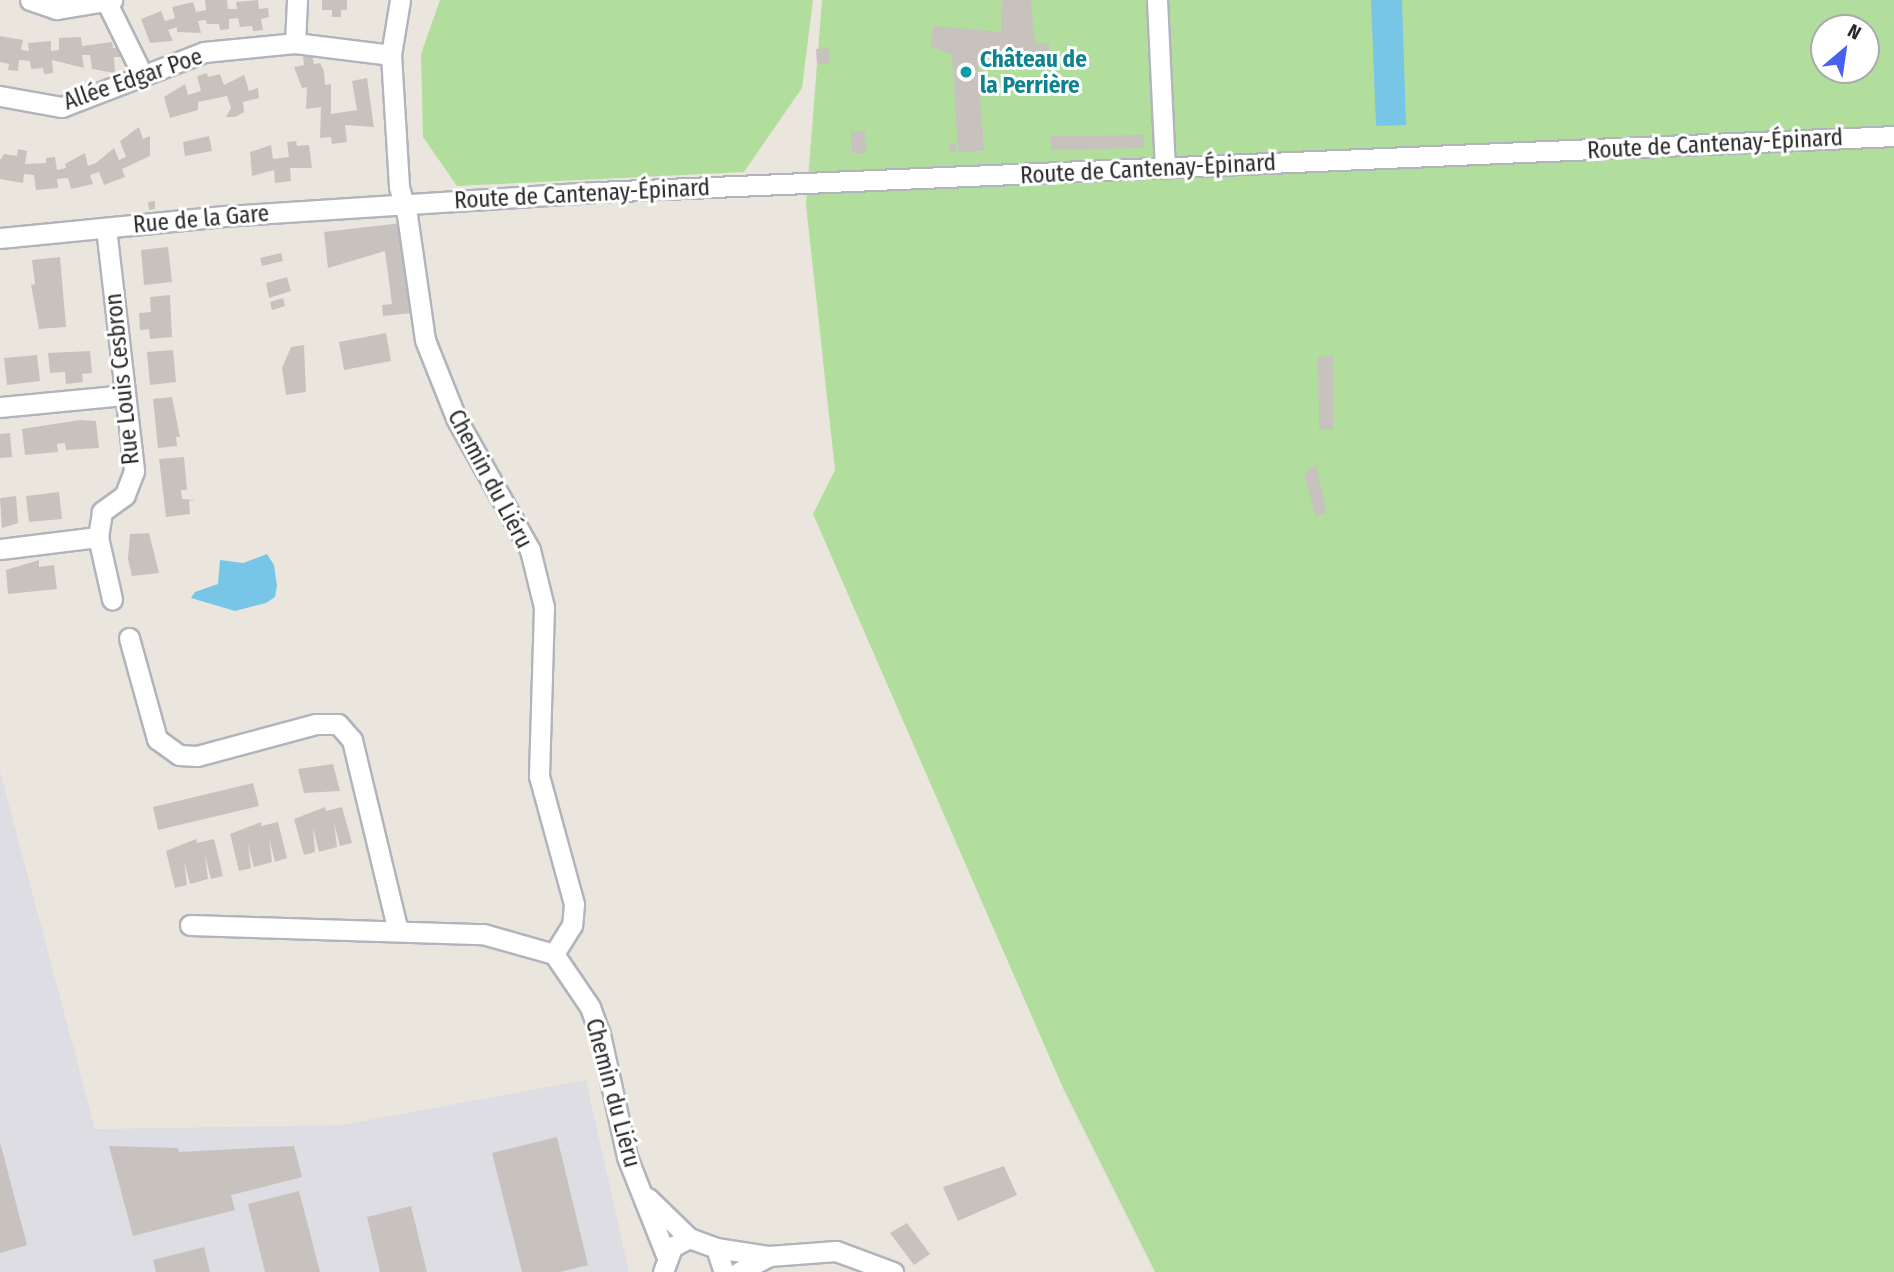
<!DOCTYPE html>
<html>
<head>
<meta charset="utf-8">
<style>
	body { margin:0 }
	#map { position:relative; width:1894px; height:1272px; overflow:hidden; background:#ebe6dd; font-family:"Fira Sans Condensed",sans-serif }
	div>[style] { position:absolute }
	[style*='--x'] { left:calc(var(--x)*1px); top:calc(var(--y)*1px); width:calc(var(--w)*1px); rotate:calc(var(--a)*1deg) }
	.industrial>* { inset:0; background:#dfdde4 }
	.green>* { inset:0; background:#b2de9d }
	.water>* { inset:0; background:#77c6e7 }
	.building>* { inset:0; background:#c7c2bd }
	.roads { filter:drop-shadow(2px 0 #b1b3bd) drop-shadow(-2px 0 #b1b3bd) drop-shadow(0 2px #b1b3bd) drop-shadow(0 -2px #b1b3bd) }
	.minor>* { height:19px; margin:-9.5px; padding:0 9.5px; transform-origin:9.5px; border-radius:9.5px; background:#fff }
	.dots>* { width:19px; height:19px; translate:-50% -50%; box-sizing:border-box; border:4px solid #fff; border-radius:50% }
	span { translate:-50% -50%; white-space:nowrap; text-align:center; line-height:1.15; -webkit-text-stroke:6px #fff; paint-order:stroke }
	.culture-label { font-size:23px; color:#0d838f; font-weight:700 }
	.left { translate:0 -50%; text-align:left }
	.street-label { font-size:23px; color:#2a2a2a }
	.north { position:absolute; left:1810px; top:14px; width:70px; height:70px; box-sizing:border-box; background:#fff; border:2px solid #aaa; border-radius:50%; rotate:29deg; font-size:19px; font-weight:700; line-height:28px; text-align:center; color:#2a2a2a }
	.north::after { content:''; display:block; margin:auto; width:24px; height:32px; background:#4862ee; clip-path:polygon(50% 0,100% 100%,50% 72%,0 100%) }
</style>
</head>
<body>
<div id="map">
	<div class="industrial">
		<i style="clip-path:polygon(0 771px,95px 1129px,341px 1125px,586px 1080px,629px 1272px,0 1272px)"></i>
	</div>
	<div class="green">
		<i style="clip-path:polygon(440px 0,813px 0,802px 88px,744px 172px,457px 186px,423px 137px,421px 54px)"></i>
		<i style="clip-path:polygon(evenodd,822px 0,1894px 0,1894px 1272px,1155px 1272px,1063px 1088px,813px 514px,835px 470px,806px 205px,822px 0,1824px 28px,1866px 28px,1866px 70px,1824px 70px,1824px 28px)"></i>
	</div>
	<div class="water">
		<i style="clip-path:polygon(1371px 0,1402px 0,1406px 125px,1376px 126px)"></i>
		<i style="clip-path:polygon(267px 554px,274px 565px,277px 586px,275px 597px,266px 603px,235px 611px,191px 598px,195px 592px,218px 584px,220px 560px,243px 563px)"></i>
	</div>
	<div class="building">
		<i style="clip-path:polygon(205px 0,227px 0,228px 9px,237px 9px,236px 2px,258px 0,259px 9px,268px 8px,269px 17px,261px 19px,263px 30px,253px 31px,252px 26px,240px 27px,238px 18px,229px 19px,229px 29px,220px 30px,219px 24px,207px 24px,206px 20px,198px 21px,201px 33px,177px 32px,177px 27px,168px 30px,173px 41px,150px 43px,141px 19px,161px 11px,165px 21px,175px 18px,172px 7px,193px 2px,196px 12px,206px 10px)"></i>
		<i style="clip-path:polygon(322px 0,347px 0,347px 10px,341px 10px,341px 17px,332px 17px,332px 10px,322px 10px)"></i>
		<i style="clip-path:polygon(1002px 0,1031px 0,1035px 43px,1049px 43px,1049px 62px,1033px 63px,1032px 53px,977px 53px,984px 151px,958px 152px,952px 55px,930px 46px,934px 26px,1001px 32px)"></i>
		<i style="clip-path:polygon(0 36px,23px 40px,21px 50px,29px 51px,28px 43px,51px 41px,51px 51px,59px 50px,59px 38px,81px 37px,82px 46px,112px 42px,113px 48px,120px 48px,125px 57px,114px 57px,115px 73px,92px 69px,90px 55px,82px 55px,84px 68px,52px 60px,53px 73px,44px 74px,43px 68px,31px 69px,30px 61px,19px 60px,18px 71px,8px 70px,9px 64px,0 62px)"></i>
		<i style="clip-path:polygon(830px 48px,830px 63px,817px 64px,816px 49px)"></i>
		<i style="clip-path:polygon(312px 55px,314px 64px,320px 63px,324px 71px,325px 85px,331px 84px,331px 114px,357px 110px,352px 81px,367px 78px,374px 127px,345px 125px,347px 142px,332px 144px,331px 137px,320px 138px,321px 107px,306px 109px,307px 87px,302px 88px,294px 67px,304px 65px,303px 57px)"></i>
		<i style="clip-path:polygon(207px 73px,208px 77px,220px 74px,224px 85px,244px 75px,249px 91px,258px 88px,259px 98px,243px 102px,244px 112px,235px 117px,226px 117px,231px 108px,227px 96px,198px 102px,198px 110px,170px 118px,164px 97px,185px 84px,188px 95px,201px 91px,197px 76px)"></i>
		<i style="clip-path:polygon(139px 127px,143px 139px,150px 136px,150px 156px,122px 169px,125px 177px,104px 185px,99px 172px,90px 175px,93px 184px,71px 189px,68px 178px,57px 179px,58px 188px,36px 190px,34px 175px,24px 174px,23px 183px,0 179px,0 160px,4px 154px,17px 156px,18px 149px,27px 151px,25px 164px,46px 163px,46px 158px,55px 157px,57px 170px,66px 168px,65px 164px,85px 153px,88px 166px,96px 163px,114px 148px,119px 160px,126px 157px,120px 141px)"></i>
		<i style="clip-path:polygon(851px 131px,865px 131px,866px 153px,852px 153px)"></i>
		<i style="clip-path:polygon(1144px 135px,1144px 148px,1051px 150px,1050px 136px)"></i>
		<i style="clip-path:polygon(209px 136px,212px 151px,185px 156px,183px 142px)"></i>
		<i style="clip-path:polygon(296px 141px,297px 146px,309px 145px,312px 168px,290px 168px,291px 181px,275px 183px,274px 170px,252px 176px,250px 152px,271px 145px,273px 159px,289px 157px,287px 142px)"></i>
		<i style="clip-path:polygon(956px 143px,956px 152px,949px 152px,949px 144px)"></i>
		<i style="clip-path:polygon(155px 201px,155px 209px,149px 210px,148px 202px)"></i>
		<i style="clip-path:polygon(401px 223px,412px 313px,383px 316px,382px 305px,392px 304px,385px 251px,328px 268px,324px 232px)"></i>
		<i style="clip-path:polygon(168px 247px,172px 282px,144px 285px,141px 250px)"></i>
		<i style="clip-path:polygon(281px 253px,283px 261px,262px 266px,260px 258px)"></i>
		<i style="clip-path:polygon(60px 257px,66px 327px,39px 329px,31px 285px,35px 284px,32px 260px)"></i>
		<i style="clip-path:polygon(287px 277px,291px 291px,269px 298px,266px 283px)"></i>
		<i style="clip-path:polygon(170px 295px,172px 337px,150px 339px,149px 329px,140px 330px,139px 313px,151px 312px,150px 297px)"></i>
		<i style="clip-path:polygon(283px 298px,285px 306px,272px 310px,270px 302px)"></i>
		<i style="clip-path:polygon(386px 333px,391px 361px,344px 370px,339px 342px)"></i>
		<i style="clip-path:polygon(304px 345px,306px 392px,286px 395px,282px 368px,291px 347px)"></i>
		<i style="clip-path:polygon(173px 350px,176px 382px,150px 385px,147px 352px)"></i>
		<i style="clip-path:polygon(90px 351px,92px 373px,82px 374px,83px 382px,66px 384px,65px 372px,50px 373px,48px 353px)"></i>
		<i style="clip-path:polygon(37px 355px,40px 381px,7px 385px,4px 358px)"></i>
		<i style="clip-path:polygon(1333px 356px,1333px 430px,1319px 430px,1318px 357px)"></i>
		<i style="clip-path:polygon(172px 397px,180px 437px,176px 437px,177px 446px,158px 448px,153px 399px)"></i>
		<i style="clip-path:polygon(80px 420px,96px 421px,99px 448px,66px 450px,65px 443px,57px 444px,58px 452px,25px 455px,22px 429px)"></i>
		<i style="clip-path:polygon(10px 433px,12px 457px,0 458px,0 434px)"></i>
		<i style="clip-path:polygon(184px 457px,187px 490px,181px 490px,182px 499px,195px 500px,189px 501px,190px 514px,166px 517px,159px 459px)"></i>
		<i style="clip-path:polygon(1316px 465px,1327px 512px,1315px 516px,1304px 473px)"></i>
		<i style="clip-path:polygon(59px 492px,62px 519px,29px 522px,26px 496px)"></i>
		<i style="clip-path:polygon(16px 496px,18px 523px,2px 528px,0 498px)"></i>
		<i style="clip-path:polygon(149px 533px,159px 573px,132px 576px,128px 559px,130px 534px)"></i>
		<i style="clip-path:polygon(39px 560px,39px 567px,54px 565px,57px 589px,8px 594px,6px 570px)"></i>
		<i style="clip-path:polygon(333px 764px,340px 791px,304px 793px,298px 769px)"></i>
		<i style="clip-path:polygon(253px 783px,259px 806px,158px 830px,153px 807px)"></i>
		<i style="clip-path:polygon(325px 807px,326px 811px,342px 807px,352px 843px,340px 846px,334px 823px,337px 847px,319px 852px,313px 828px,315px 852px,304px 855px,294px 819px)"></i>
		<i style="clip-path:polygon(261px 822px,261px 826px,278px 822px,287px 858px,275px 862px,269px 838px,272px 862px,254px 867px,248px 844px,251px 868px,239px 871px,230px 834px)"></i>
		<i style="clip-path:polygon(196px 839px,197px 843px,214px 839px,223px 876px,211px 879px,205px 855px,208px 879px,190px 884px,184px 861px,187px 885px,175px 888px,166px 851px)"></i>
		<i style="clip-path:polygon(557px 1137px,588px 1265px,560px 1272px,522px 1272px,492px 1153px)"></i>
		<i style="clip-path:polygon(0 1142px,27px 1245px,0 1253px)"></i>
		<i style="clip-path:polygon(109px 1146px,178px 1148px,179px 1152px,294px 1146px,302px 1177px,231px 1195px,235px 1210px,133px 1236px)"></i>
		<i style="clip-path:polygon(1004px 1166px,1017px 1195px,958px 1221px,943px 1187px)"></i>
		<i style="clip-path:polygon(299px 1191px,320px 1272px,265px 1272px,248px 1204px)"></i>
		<i style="clip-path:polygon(411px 1206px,427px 1272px,380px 1272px,367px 1217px)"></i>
		<i style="clip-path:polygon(907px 1223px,930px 1254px,914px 1265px,890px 1233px)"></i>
		<i style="clip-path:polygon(204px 1247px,210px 1272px,156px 1272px,153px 1260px)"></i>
	</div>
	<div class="roads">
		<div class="minor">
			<i style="--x:30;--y:0;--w:28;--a:19"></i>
			<i style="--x:56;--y:9;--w:57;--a:-9.1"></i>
			<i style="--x:400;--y:0;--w:56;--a:99.3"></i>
			<i style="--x:391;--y:55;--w:132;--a:86.5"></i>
			<i style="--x:399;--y:187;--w:29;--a:74"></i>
			<i style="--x:407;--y:215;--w:126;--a:81.8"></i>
			<i style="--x:425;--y:340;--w:84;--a:68.3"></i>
			<i style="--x:456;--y:418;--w:151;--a:60.7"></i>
			<i style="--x:530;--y:550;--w:59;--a:76.2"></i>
			<i style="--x:544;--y:607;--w:169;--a:91.7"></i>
			<i style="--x:539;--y:776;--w:133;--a:74.7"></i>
			<i style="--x:574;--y:904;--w:21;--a:95"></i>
			<i style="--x:572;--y:925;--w:34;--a:122"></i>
			<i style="--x:554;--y:954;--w:64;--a:55.8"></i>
			<i style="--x:590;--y:1007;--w:29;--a:70"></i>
			<i style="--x:600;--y:1034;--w:126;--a:77.6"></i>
			<i style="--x:627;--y:1157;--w:105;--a:68.3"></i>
			<i style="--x:1157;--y:0;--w:168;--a:87.3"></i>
			<i style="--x:107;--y:3;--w:81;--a:63.7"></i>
			<i style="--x:295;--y:43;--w:43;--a:-87.3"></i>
			<i style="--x:0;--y:96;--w:63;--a:10.1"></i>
			<i style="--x:62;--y:107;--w:152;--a:-21.2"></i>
			<i style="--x:204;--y:52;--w:91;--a:-5.6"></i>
			<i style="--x:295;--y:43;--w:97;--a:7.1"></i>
			<i style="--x:106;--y:228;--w:245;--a:83.4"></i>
			<i style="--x:134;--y:471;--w:26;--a:111"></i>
			<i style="--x:125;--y:495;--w:29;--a:144"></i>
			<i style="--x:102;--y:512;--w:25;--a:99"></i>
			<i style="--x:98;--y:537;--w:64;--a:77.3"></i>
			<i style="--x:0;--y:238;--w:226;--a:-5.6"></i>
			<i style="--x:225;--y:216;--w:373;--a:-3.7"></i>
			<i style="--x:597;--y:192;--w:1298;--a:-2.47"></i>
			<i style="--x:0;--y:407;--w:125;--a:-5.5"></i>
			<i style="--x:0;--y:549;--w:99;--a:-7"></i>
			<i style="--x:129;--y:638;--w:105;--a:74.5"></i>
			<i style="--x:157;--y:739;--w:27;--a:36"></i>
			<i style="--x:179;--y:755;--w:18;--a:3"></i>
			<i style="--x:197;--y:756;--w:123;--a:-15.1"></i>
			<i style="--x:316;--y:724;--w:22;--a:0"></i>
			<i style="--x:338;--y:724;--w:21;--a:49"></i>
			<i style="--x:352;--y:740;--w:196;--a:76.5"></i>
			<i style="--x:190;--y:925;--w:293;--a:1.8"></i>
			<i style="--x:483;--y:934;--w:74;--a:15.7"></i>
			<i style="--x:648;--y:1198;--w:57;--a:44.3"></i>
			<i style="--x:716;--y:1248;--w:54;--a:8.6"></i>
			<i style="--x:769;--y:1256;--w:67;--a:-4.3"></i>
			<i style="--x:836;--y:1251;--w:61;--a:20.2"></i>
			<i style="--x:663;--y:1272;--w:27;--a:-70"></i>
			<i style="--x:672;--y:1247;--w:19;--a:-28"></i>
			<i style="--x:689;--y:1238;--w:29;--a:20"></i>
			<i style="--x:716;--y:1248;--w:25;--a:72"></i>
			<i style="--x:739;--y:1272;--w:34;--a:-28"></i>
		</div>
	</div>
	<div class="dots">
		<i style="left:966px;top:72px;background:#0f9aa8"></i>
	</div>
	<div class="culture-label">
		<span class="left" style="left:980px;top:72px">Château de<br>la Perrière</span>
	</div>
	<div class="street-label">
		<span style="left:133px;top:79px;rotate:-19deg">Allée Edgar Poe</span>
		<span style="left:1715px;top:144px;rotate:-3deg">Route de Cantenay-Épinard</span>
		<span style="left:1148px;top:169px;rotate:-3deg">Route de Cantenay-Épinard</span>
		<span style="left:582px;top:194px;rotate:-3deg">Route de Cantenay-Épinard</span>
		<span style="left:201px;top:219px;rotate:-5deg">Rue de la Gare</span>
		<span style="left:122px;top:379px;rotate:-96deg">Rue Louis Cesbron</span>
		<span style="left:490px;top:479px;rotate:62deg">Chemin du Liéru</span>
		<span style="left:613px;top:1093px;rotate:75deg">Chemin du Liéru</span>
	</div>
	<div class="north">N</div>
</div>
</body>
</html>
